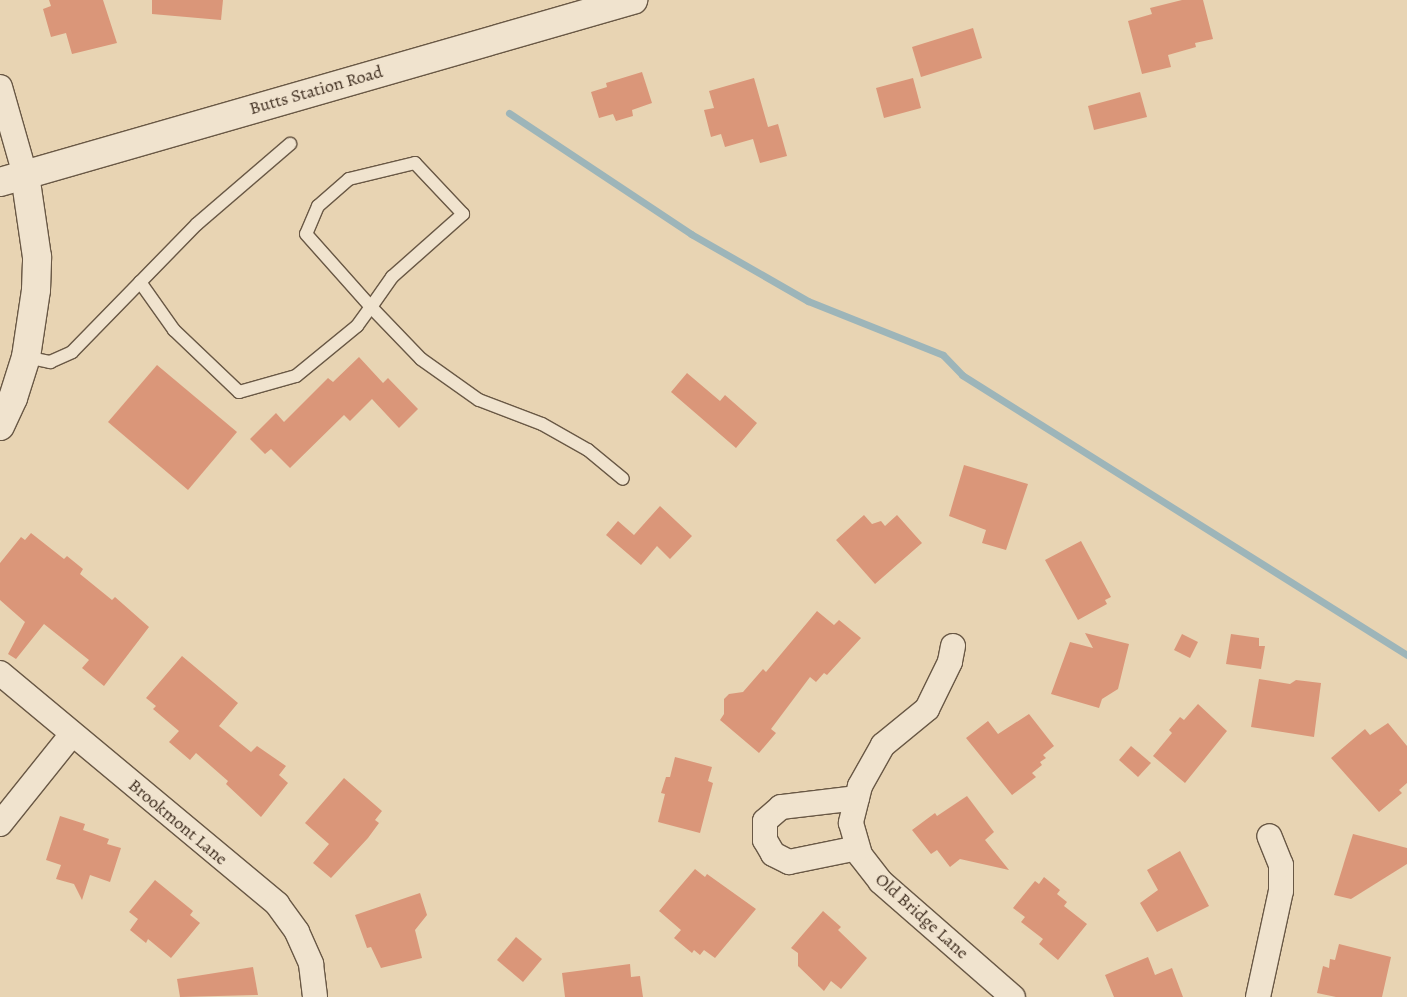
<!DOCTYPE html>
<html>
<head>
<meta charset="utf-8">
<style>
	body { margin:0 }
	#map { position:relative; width:1407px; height:997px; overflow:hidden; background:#e8d4b3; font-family:Alegreya,serif }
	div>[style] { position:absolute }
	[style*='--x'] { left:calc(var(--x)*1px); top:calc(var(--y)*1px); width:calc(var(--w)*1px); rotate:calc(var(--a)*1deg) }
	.stream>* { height:7px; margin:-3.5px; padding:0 3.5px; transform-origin:3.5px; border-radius:3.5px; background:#9db5b9 }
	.building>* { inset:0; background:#da9679 }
	.roads { filter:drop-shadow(1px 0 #695845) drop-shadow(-1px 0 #695845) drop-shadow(0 1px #695845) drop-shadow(0 -1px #695845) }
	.lane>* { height:12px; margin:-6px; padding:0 6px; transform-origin:6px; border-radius:6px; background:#f0e3ce }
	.street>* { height:24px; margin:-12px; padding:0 12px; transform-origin:12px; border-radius:12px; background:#f0e3ce }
	.secondary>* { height:28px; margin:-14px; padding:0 14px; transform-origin:14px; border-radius:14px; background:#f0e3ce }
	span { translate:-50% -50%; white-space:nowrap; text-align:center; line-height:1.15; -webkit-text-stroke:4px #f0e3ce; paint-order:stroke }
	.street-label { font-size:18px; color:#3f2e20 }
</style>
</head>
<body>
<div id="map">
	<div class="stream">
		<i style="--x:509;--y:113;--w:219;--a:33.6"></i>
		<i style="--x:691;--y:234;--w:135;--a:29.8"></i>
		<i style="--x:808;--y:301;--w:145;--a:21.8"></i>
		<i style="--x:943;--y:355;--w:28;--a:46"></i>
		<i style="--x:962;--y:375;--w:526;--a:32.18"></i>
	</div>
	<div class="building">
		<i style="clip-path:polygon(49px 0,103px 0,117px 43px,72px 54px,66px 33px,51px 37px,43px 9px,51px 6px)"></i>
		<i style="clip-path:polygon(152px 0,223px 0,221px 20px,152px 14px)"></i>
		<i style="clip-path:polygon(1182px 0,1203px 0,1213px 39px,1195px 43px,1196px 47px,1168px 55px,1171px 67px,1142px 74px,1128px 21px,1152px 14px,1150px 8px)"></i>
		<i style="clip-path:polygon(973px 28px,982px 58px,921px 77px,912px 47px)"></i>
		<i style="clip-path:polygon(642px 72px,652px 103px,632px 110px,633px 116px,616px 121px,613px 114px,599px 118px,591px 92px,607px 87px,606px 83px)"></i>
		<i style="clip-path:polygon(754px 78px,768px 127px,778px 124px,787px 156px,760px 163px,753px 139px,725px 147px,721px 134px,711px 137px,704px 110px,714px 108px,709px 91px)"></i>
		<i style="clip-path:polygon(913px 78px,921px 108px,884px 118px,876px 88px)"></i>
		<i style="clip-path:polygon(1140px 92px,1147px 117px,1094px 130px,1088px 106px)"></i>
		<i style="clip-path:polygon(359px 357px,383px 383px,388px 378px,418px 409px,399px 428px,372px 399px,350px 421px,344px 415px,290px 468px,271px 449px,265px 454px,250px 439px,276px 413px,284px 422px,328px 378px,333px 382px)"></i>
		<i style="clip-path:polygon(157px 365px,237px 432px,188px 490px,108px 422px)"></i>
		<i style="clip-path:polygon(687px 373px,720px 401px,725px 395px,757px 423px,736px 448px,671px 392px)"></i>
		<i style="clip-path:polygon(964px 465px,1028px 484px,1006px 550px,982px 543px,986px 530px,949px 516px)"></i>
		<i style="clip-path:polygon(660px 506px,692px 536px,670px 559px,657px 546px,641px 565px,606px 535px,618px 521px,634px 535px)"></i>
		<i style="clip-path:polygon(864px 515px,872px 524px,881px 521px,885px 526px,897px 515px,922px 543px,875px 584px,836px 540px)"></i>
		<i style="clip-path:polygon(31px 533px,64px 559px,67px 556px,83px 569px,80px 574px,112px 600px,115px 597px,149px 627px,104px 686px,82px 668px,89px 660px,44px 624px,16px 659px,8px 654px,25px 622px,0 600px,0 563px,21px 537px,25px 540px)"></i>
		<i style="clip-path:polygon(1081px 541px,1111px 597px,1105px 600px,1107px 604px,1078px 620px,1045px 560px)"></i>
		<i style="clip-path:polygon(817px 611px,834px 625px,839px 620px,861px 638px,827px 675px,824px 673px,816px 682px,810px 677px,771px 729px,776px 733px,759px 753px,720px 720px,724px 714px,724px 699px,729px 694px,743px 692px,763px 669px,766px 672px)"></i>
		<i style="clip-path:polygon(1085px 633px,1129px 644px,1118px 689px,1102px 699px,1099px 708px,1051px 694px,1070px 642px,1093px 648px)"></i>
		<i style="clip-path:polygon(1182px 634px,1198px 642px,1190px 658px,1174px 650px)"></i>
		<i style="clip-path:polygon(1231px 634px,1259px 638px,1259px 646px,1265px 646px,1261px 669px,1226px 664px)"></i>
		<i style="clip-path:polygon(182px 656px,238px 703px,219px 726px,251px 752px,257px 746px,286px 766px,279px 775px,288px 783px,261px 817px,226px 784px,228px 781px,196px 753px,190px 760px,169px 742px,179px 731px,153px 709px,156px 706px,146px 698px)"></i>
		<i style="clip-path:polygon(1259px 679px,1290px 684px,1296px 680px,1321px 683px,1314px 737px,1251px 727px)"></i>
		<i style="clip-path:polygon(1198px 704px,1227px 731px,1185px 783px,1153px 756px,1172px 733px,1169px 730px,1180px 717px,1184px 720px)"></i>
		<i style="clip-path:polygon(1029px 714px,1054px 746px,1043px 755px,1046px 758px,1040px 762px,1042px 765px,1032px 773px,1036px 777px,1012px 795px,966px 738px,988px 721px,998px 734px)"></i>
		<i style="clip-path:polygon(1388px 723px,1407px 746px,1407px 783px,1399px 790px,1402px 793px,1379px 812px,1331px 758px,1365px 729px,1370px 735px)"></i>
		<i style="clip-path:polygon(1131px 746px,1151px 763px,1138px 777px,1119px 760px)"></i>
		<i style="clip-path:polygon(675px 757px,712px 767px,708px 781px,713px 783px,700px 833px,658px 822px,665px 794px,661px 793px,666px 777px,670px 777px)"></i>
		<i style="clip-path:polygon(344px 778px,382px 811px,375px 820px,379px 823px,368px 838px,331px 878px,313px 863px,329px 844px,305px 823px)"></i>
		<i style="clip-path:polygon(967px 796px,994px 832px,985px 840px,1009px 870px,960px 859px,950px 867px,937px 850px,931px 854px,912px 830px,935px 813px,937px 816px)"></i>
		<i style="clip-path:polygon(60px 816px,85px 824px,83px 830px,109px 839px,107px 844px,121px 848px,110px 882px,90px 875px,82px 900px,74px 884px,56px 879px,61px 865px,46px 860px)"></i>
		<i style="clip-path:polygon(1353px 834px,1407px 848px,1407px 864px,1351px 899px,1334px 895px)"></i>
		<i style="clip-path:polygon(1180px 851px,1209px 906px,1157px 932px,1140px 903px,1158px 890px,1147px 870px)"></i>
		<i style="clip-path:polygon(695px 869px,705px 877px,707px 874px,756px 909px,715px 958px,704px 950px,700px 955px,694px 950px,692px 953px,674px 938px,681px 930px,659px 911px)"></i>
		<i style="clip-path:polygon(1044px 877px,1060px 890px,1057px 894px,1067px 902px,1064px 906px,1087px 924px,1058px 960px,1039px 944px,1043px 939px,1021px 922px,1025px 917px,1013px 908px,1035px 881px,1039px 884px)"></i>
		<i style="clip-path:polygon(155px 880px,193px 911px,190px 915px,200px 923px,171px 958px,148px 939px,146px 943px,130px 930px,138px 919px,129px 912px)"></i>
		<i style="clip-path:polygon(420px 893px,427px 915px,415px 930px,422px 958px,381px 968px,371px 947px,367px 948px,355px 915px)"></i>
		<i style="clip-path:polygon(823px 911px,841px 927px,838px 930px,867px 958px,841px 989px,831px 981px,824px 991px,798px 966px,798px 953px,791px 948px)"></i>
		<i style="clip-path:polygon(516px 937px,542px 959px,523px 982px,497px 960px)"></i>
		<i style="clip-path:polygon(1339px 944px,1391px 957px,1382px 997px,1336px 997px,1317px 993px,1323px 966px,1329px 968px,1330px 959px,1335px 960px)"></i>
		<i style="clip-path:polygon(1148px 957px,1155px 975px,1172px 968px,1183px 997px,1114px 997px,1105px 975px)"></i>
		<i style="clip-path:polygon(630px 964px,631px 977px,640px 976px,643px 997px,565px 997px,562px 973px)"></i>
		<i style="clip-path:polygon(253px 967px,258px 995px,180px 997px,177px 979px)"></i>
	</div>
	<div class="roads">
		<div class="lane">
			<i style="--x:140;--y:282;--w:59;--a:54.7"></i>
			<i style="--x:174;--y:330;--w:90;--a:43.6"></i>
			<i style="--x:239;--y:392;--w:59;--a:-15.7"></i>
			<i style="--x:296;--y:376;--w:79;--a:-39.3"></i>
			<i style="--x:357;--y:326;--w:24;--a:-54"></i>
			<i style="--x:371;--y:307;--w:37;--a:-55"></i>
			<i style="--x:392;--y:277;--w:95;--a:-41.6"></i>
			<i style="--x:463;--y:214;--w:70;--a:-133.3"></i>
			<i style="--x:415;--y:163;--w:68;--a:166.4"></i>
			<i style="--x:349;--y:179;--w:41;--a:138.9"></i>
			<i style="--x:318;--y:206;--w:30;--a:113"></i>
			<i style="--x:306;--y:234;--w:98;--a:48.3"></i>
			<i style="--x:371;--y:307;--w:72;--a:46.1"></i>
			<i style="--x:421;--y:359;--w:71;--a:35.3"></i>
			<i style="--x:479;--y:400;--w:67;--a:20.9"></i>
			<i style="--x:542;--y:424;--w:53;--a:29.5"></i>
			<i style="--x:588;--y:450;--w:45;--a:39.6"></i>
			<i style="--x:26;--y:357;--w:25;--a:12"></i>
			<i style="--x:50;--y:362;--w:24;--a:-24"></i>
			<i style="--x:72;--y:352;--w:179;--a:-45.7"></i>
			<i style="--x:197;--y:224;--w:123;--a:-40.7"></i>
		</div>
		<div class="street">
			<i style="--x:0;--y:87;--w:91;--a:74.1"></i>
			<i style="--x:953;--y:646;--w:16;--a:101"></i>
			<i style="--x:950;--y:662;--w:52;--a:116.1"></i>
			<i style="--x:927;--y:709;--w:57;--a:140.7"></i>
			<i style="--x:883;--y:745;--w:47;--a:119.3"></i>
			<i style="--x:860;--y:786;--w:38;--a:104"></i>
			<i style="--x:851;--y:823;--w:33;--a:74"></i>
			<i style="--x:860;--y:855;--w:34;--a:52"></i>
			<i style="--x:881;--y:882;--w:175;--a:41.1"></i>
			<i style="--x:0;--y:673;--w:361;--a:39.8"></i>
			<i style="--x:277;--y:904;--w:34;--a:54"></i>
			<i style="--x:297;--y:932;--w:35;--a:66"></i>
			<i style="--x:311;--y:964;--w:33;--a:83"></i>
			<i style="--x:857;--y:798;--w:77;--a:173.2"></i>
			<i style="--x:781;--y:807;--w:21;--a:139"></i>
			<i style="--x:765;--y:821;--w:19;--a:90"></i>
			<i style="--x:765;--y:840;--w:16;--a:60"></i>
			<i style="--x:773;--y:854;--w:18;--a:27"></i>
			<i style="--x:789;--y:862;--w:70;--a:-11.5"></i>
			<i style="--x:0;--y:824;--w:115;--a:-51.3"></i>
			<i style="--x:1258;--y:997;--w:108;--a:-77.8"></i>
			<i style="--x:1281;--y:891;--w:26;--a:-90"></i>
			<i style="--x:1281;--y:865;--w:31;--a:-112"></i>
		</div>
		<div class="secondary">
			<i style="--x:0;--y:182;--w:659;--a:-16.04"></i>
			<i style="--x:0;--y:426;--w:31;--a:-65"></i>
			<i style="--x:13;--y:398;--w:43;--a:-72.4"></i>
			<i style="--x:26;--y:357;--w:68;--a:-81.5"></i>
			<i style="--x:36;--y:290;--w:33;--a:-88"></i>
			<i style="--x:37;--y:257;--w:83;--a:-98.3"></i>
		</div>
	</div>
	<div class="street-label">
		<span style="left:316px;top:90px;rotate:-16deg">Butts Station Road</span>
		<span style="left:178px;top:822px;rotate:40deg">Brookmont Lane</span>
		<span style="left:922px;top:916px;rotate:42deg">Old Bridge Lane</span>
	</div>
</div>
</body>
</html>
